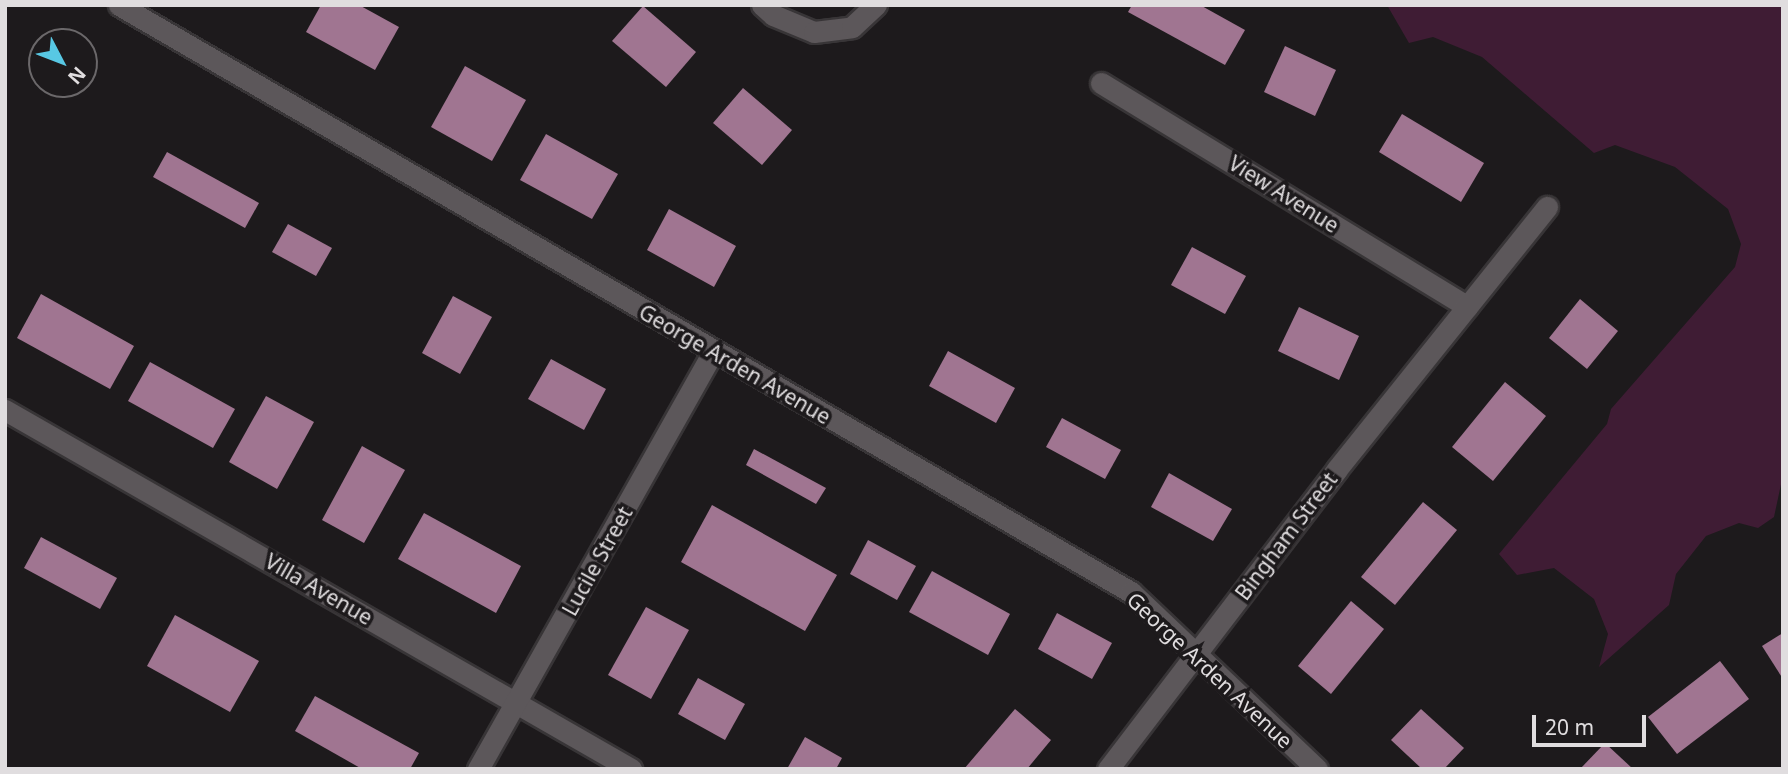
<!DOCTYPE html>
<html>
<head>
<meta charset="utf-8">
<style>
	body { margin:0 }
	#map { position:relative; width:1788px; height:774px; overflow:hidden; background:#1d1a1c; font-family:"Noto Sans",sans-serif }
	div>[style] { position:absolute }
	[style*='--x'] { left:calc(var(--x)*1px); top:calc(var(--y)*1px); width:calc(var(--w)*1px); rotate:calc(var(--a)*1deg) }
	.green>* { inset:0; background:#3f1c34 }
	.building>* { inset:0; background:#a07591 }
	.roads { filter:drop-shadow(2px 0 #383537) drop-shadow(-2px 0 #383537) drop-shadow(0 2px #383537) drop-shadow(0 -2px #383537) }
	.minor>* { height:21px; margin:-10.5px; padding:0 10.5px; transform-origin:10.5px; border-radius:10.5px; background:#5c575a }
	.tertiary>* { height:21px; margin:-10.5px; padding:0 10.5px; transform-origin:10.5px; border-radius:10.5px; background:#5c575a }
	span { translate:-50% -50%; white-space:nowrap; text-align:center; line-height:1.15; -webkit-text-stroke:7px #1d1a1c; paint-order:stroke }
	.street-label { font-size:21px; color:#e0dddf }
	.frame { position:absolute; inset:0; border:7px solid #e0dddf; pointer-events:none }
	.north { position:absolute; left:28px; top:28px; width:70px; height:70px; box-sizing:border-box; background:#1d1a1c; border:2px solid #6b686a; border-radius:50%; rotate:132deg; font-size:19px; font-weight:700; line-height:28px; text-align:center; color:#e0dddf }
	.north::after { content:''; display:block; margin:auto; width:24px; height:32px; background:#58c8e4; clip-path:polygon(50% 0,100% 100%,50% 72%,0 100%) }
	.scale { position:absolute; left:1532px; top:715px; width:114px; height:32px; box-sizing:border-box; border:4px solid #e0dddf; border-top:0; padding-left:9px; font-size:21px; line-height:24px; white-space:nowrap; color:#e0dddf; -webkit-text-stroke:5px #1d1a1c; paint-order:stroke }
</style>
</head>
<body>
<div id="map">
	<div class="green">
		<i style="clip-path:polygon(1387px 5px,1783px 5px,1783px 475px,1774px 517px,1758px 528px,1739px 523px,1706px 536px,1676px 574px,1669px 605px,1599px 667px,1608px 634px,1594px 599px,1554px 568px,1517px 575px,1499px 554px,1607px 424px,1611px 409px,1735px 267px,1741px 244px,1728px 209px,1675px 167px,1615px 145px,1594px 153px,1482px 57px,1433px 37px,1409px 43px)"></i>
	</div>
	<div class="building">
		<i style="clip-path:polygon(321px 5px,359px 5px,399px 27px,375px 70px,306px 32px)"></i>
		<i style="clip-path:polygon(1132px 5px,1200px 5px,1245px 30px,1225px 65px,1128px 12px)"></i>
		<i style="clip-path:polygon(643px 6px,696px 52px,666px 87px,612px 41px)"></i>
		<i style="clip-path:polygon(1285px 46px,1336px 70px,1315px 116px,1264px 92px)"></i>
		<i style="clip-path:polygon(465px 66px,526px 100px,492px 161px,431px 127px)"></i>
		<i style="clip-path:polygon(743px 88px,792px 130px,762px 165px,713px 123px)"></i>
		<i style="clip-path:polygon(1402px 114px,1484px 163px,1461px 202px,1379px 152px)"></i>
		<i style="clip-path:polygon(546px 134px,618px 174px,592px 219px,520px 180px)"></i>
		<i style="clip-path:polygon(167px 152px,259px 203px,245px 228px,153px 177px)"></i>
		<i style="clip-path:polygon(669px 209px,736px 246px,714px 287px,647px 250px)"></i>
		<i style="clip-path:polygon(288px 224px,332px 248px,316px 276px,272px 252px)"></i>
		<i style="clip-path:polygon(1192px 247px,1246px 276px,1225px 314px,1171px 285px)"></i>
		<i style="clip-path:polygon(41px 294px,134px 346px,110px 389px,17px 338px)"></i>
		<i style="clip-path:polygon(453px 296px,492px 317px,460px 374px,422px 353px)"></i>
		<i style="clip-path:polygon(1580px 299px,1618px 331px,1587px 369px,1549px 338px)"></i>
		<i style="clip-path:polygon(1299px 307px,1359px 336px,1339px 380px,1278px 351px)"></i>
		<i style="clip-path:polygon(948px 351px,1015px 388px,996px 423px,929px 386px)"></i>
		<i style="clip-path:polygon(551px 359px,606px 389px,584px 430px,528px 399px)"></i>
		<i style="clip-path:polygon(150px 362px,235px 409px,213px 448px,128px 401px)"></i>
		<i style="clip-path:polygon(1505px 382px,1546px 416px,1493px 481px,1452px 447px)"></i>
		<i style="clip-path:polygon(266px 396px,314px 422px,277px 489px,229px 462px)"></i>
		<i style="clip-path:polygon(1062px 418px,1121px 450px,1105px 479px,1046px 447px)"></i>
		<i style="clip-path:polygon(362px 446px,405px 470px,364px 543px,322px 520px)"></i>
		<i style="clip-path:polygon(754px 449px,826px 488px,816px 504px,746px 465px)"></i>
		<i style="clip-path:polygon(1169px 473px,1232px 509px,1213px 541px,1151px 507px)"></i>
		<i style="clip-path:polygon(1423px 502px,1457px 530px,1395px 605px,1361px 577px)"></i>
		<i style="clip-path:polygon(712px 505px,837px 575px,805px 631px,681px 562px)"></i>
		<i style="clip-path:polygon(424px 513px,521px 566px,496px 613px,398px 559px)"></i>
		<i style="clip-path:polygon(41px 537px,117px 578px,100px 609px,24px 568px)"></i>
		<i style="clip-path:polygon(868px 540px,916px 566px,897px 600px,850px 574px)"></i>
		<i style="clip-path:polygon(932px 571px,1010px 614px,988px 655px,909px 612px)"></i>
		<i style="clip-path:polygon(1351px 601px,1384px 629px,1331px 694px,1298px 666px)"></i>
		<i style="clip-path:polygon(646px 607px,689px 630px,651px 699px,608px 675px)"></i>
		<i style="clip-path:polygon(1057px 613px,1112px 643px,1092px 679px,1038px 649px)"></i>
		<i style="clip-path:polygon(175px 615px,259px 661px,230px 712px,147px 666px)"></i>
		<i style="clip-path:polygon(1783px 633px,1783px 679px,1762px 646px)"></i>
		<i style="clip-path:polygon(1720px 661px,1749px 699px,1677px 754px,1648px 717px)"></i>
		<i style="clip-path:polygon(698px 678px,745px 704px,725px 740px,678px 714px)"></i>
		<i style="clip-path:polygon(315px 696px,419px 753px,410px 769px,362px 769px,295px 731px)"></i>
		<i style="clip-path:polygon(1015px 709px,1051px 740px,1027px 769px,964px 769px)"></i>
		<i style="clip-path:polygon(1421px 709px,1464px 748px,1444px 769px,1422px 769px,1391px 740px)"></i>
		<i style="clip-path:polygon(805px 737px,842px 758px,836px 769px,787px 769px)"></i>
		<i style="clip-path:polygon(1605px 743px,1633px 769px,1580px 769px)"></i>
	</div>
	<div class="roads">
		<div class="minor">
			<i style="--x:762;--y:5;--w:15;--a:42"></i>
			<i style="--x:773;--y:15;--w:44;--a:22.5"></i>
			<i style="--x:814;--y:32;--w:38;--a:-7"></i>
			<i style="--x:852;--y:27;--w:33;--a:-43"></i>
			<i style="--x:1101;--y:83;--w:429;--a:31.4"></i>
			<i style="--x:5;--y:410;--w:722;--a:29.83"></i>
			<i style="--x:478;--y:769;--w:479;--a:-60.6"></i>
			<i style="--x:1108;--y:769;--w:377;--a:-52.6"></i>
			<i style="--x:1337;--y:469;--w:336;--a:-51.3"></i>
		</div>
		<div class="tertiary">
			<i style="--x:119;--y:5;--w:1170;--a:30.12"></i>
			<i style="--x:1131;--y:592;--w:257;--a:43.6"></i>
		</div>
	</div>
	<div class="street-label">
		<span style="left:1284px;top:194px;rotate:32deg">View Avenue</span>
		<span style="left:735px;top:364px;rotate:30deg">George Arden Avenue</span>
		<span style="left:1286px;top:536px;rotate:-53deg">Bingham Street</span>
		<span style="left:597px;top:561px;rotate:-61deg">Lucile Street</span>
		<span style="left:319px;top:589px;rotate:30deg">Villa Avenue</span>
		<span style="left:1210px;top:670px;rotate:43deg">George Arden Avenue</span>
	</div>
	<div class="frame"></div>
	<div class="north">N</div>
	<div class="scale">20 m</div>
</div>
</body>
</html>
